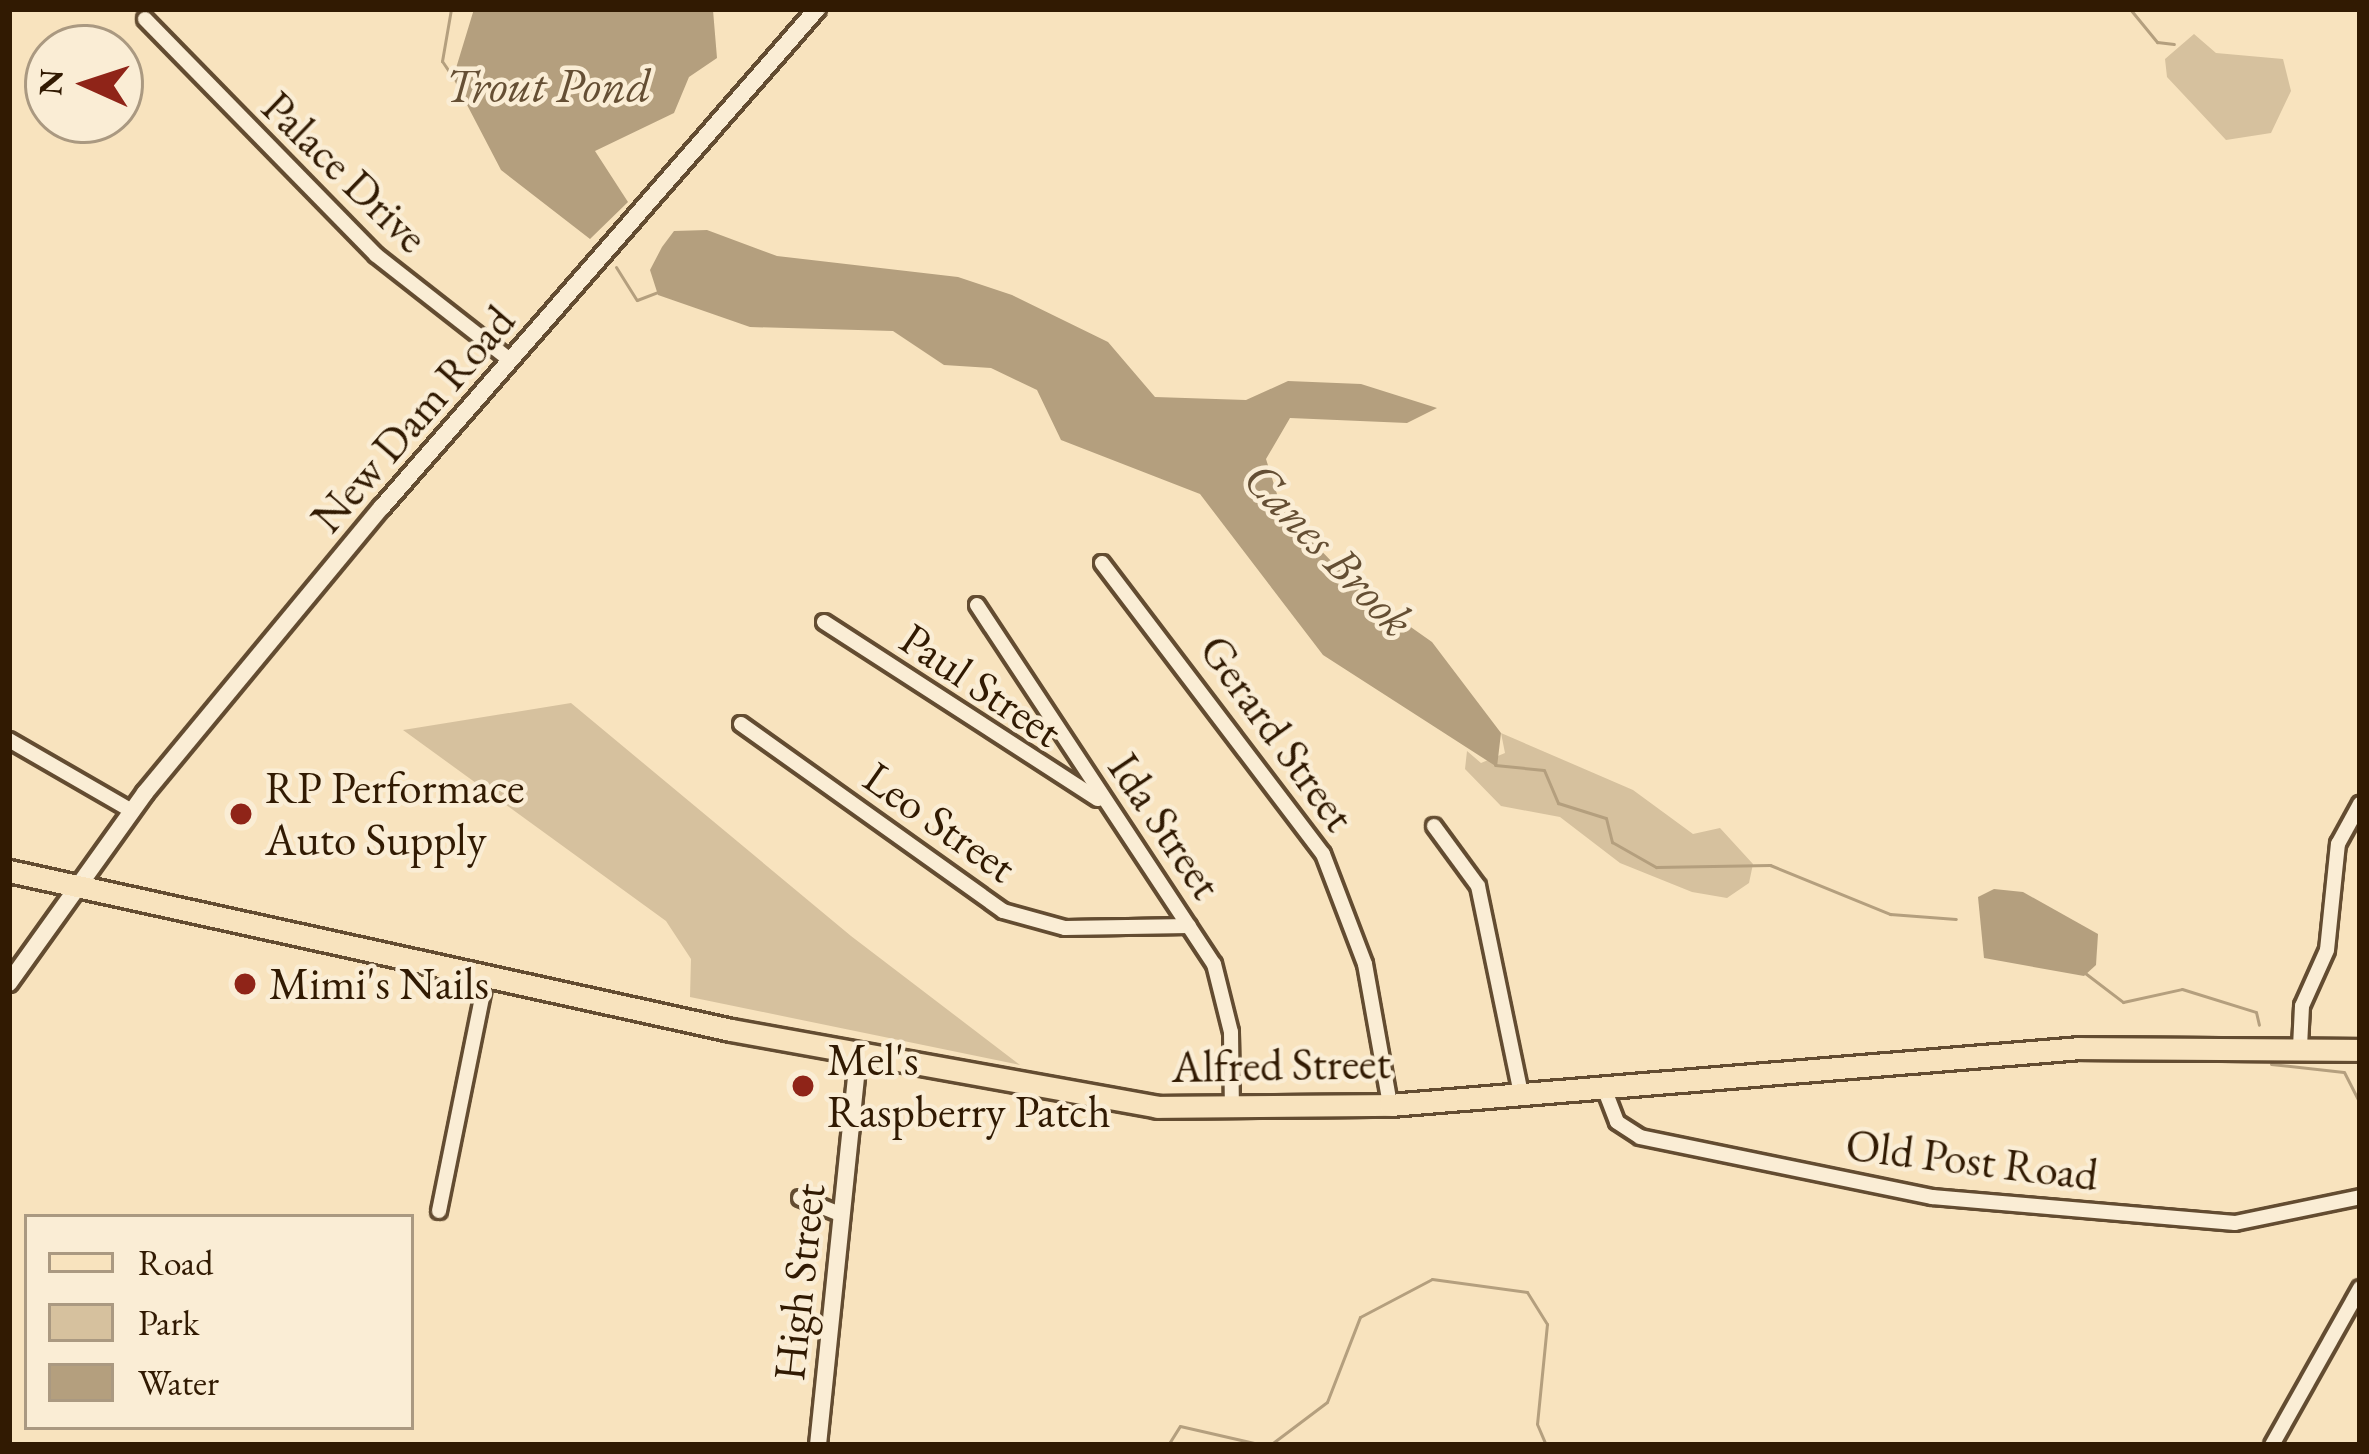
<!DOCTYPE html>
<html>
<head>
<meta charset="utf-8">
<style>
	body { margin:0 }
	#map { position:relative; width:2369px; height:1454px; overflow:hidden; background:#f8e3be; font-family:"EB Garamond",serif }
	div>[style] { position:absolute }
	[style*='--x'] { left:calc(var(--x)*1px); top:calc(var(--y)*1px); width:calc(var(--w)*1px); rotate:calc(var(--a)*1deg) }
	.green>* { inset:0; background:#d6c19e }
	.water>* { inset:0; background:#b49f7e }
	.stream>* { height:3px; margin:-1.5px; padding:0 1.5px; transform-origin:1.5px; border-radius:1.5px; background:#b49f7e }
	.roads { filter:drop-shadow(3px 0 #634c31) drop-shadow(-3px 0 #634c31) drop-shadow(0 3px #634c31) drop-shadow(0 -3px #634c31) }
	.minor>* { height:14px; margin:-7px; padding:0 7px; transform-origin:7px; border-radius:7px; background:#faedd5 }
	.tertiary>* { height:16px; margin:-8px; padding:0 8px; transform-origin:8px; border-radius:8px; background:#faedd5 }
	.primary>* { height:21px; margin:-10.5px; padding:0 10.5px; transform-origin:10.5px; border-radius:10.5px; background:#f8e3be }
	.dots>* { width:33px; height:33px; translate:-50% -50%; box-sizing:border-box; border:6px solid #faedd5; border-radius:50% }
	span { translate:-50% -50%; white-space:nowrap; text-align:center; line-height:1.15; -webkit-text-stroke:9px #faedd5; paint-order:stroke }
	.street-label { font-size:45px; color:#311a02 }
	.poi-label { font-size:45px; color:#311a02 }
	.left { translate:0 -50%; text-align:left }
	.water-label { font-size:48px; color:#654f34; font-style:italic }
	.frame { position:absolute; inset:0; border:12px solid #311a02; pointer-events:none }
	.legend { position:absolute; left:24px; top:1214px; width:390px; height:216px; box-sizing:border-box; background:#faedd5; border:3px solid #aa9981; margin:0; padding:15px 21px; list-style:none; font-size:36px; color:#311a02 }
	.legend li { display:flex; align-items:center; gap:24px; height:60px }
	.legend b { width:60px; border:3px solid #aa9981 }
	.north { position:absolute; left:24px; top:24px; width:120px; height:120px; box-sizing:border-box; background:#faedd5; border:3px solid #aa9981; border-radius:50%; rotate:273deg; font-size:33px; font-weight:700; line-height:48px; text-align:center; color:#311a02 }
	.north::after { content:''; display:block; margin:auto; width:42px; height:54px; background:#8f2418; clip-path:polygon(50% 0,100% 100%,50% 72%,0 100%) }
</style>
</head>
<body>
<div id="map">
	<div class="green">
		<i style="clip-path:polygon(2194px 34px,2216px 53px,2283px 59px,2291px 91px,2271px 133px,2226px 140px,2167px 77px,2165px 59px)"></i>
		<i style="clip-path:polygon(571px 703px,851px 936px,1020px 1065px,690px 997px,691px 959px,666px 921px,403px 730px)"></i>
		<i style="clip-path:polygon(1501px 733px,1633px 790px,1693px 834px,1720px 828px,1753px 864px,1749px 883px,1727px 898px,1692px 892px,1620px 863px,1560px 817px,1501px 806px,1465px 769px,1467px 751px,1481px 763px,1505px 753px)"></i>
	</div>
	<div class="water">
		<i style="clip-path:polygon(474px 9px,713px 10px,717px 58px,689px 77px,674px 113px,595px 151px,628px 202px,590px 239px,501px 170px,453px 78px)"></i>
		<i style="clip-path:polygon(707px 230px,777px 256px,958px 277px,1012px 295px,1108px 342px,1155px 397px,1246px 400px,1288px 381px,1361px 384px,1437px 408px,1407px 423px,1290px 418px,1266px 459px,1282px 510px,1361px 592px,1432px 642px,1501px 733px,1497px 767px,1323px 655px,1200px 494px,1061px 440px,1037px 390px,991px 368px,944px 365px,893px 331px,750px 327px,658px 295px,650px 270px,662px 247px,674px 231px)"></i>
		<i style="clip-path:polygon(1994px 889px,2023px 892px,2098px 934px,2096px 965px,2084px 976px,1984px 958px,1978px 897px)"></i>
	</div>
	<div class="stream">
		<i style="--x:451;--y:9;--w:53;--a:99.8"></i>
		<i style="--x:442;--y:61;--w:18;--a:56"></i>
		<i style="--x:2130;--y:9;--w:43;--a:50.7"></i>
		<i style="--x:2157;--y:42;--w:17;--a:7"></i>
		<i style="--x:616;--y:267;--w:39;--a:58"></i>
		<i style="--x:637;--y:300;--w:22;--a:-21"></i>
		<i style="--x:1495;--y:765;--w:49;--a:5.8"></i>
		<i style="--x:1544;--y:770;--w:36;--a:67"></i>
		<i style="--x:1558;--y:803;--w:50;--a:17.4"></i>
		<i style="--x:1606;--y:818;--w:25;--a:76"></i>
		<i style="--x:1612;--y:842;--w:51;--a:29.6"></i>
		<i style="--x:1656;--y:867;--w:114;--a:-1"></i>
		<i style="--x:1770;--y:865;--w:130;--a:22.2"></i>
		<i style="--x:1890;--y:914;--w:66;--a:4.3"></i>
		<i style="--x:2085;--y:973;--w:48;--a:37.3"></i>
		<i style="--x:2123;--y:1002;--w:60;--a:-12.4"></i>
		<i style="--x:2182;--y:989;--w:77;--a:17.3"></i>
		<i style="--x:2256;--y:1012;--w:13;--a:77"></i>
		<i style="--x:2271;--y:1064;--w:73;--a:6.3"></i>
		<i style="--x:2344;--y:1072;--w:36;--a:63"></i>
		<i style="--x:1168;--y:1445;--w:22;--a:-58"></i>
		<i style="--x:1180;--y:1426;--w:85;--a:12.9"></i>
		<i style="--x:1270;--y:1445;--w:71;--a:-37"></i>
		<i style="--x:1327;--y:1402;--w:91;--a:-68.8"></i>
		<i style="--x:1360;--y:1317;--w:81;--a:-27.8"></i>
		<i style="--x:1432;--y:1279;--w:96;--a:7.8"></i>
		<i style="--x:1527;--y:1292;--w:38;--a:58"></i>
		<i style="--x:1547;--y:1324;--w:100;--a:95.7"></i>
		<i style="--x:1537;--y:1424;--w:23;--a:67"></i>
	</div>
	<div class="roads">
		<div class="minor">
			<i style="--x:145;--y:19;--w:330;--a:45.6"></i>
			<i style="--x:376;--y:255;--w:170;--a:38.1"></i>
			<i style="--x:1102;--y:563;--w:365;--a:52.8"></i>
			<i style="--x:1323;--y:854;--w:118;--a:69.1"></i>
			<i style="--x:1365;--y:964;--w:143;--a:79.9"></i>
			<i style="--x:977;--y:605;--w:430;--a:56.6"></i>
			<i style="--x:1214;--y:964;--w:70;--a:76"></i>
			<i style="--x:1231;--y:1032;--w:77;--a:89.3"></i>
			<i style="--x:824;--y:622;--w:326;--a:32.9"></i>
			<i style="--x:741;--y:724;--w:322;--a:35.5"></i>
			<i style="--x:1003;--y:911;--w:64;--a:15.3"></i>
			<i style="--x:1065;--y:928;--w:124;--a:-0.9"></i>
			<i style="--x:9;--y:740;--w:142;--a:30"></i>
			<i style="--x:1434;--y:826;--w:74;--a:53.7"></i>
			<i style="--x:1478;--y:886;--w:211;--a:78.3"></i>
			<i style="--x:2300;--y:1047;--w:41;--a:-87.2"></i>
			<i style="--x:2302;--y:1006;--w:61;--a:-65.9"></i>
			<i style="--x:2327;--y:950;--w:107;--a:-84.1"></i>
			<i style="--x:2338;--y:844;--w:46;--a:-61.2"></i>
			<i style="--x:1604;--y:1088;--w:36;--a:69"></i>
			<i style="--x:1617;--y:1122;--w:27;--a:33"></i>
			<i style="--x:1640;--y:1137;--w:298;--a:11.6"></i>
			<i style="--x:1932;--y:1197;--w:304;--a:4.9"></i>
			<i style="--x:2235;--y:1223;--w:128;--a:-11.7"></i>
			<i style="--x:800;--y:1198;--w:45;--a:22"></i>
			<i style="--x:439;--y:1211;--w:239;--a:-78.6"></i>
			<i style="--x:2272;--y:1445;--w:180;--a:-60.7"></i>
		</div>
		<div class="tertiary">
			<i style="--x:9;--y:983;--w:234;--a:-54.4"></i>
			<i style="--x:145;--y:793;--w:371;--a:-50.4"></i>
			<i style="--x:382;--y:507;--w:661;--a:-48.86"></i>
			<i style="--x:818;--y:1445;--w:391;--a:-84.1"></i>
		</div>
		<div class="primary">
			<i style="--x:9;--y:871;--w:739;--a:12.42"></i>
			<i style="--x:731;--y:1030;--w:433;--a:10.2"></i>
			<i style="--x:1157;--y:1107;--w:233;--a:-0.5"></i>
			<i style="--x:1390;--y:1105;--w:692;--a:-4.72"></i>
			<i style="--x:2080;--y:1048;--w:280;--a:0.4"></i>
		</div>
	</div>
	<div class="dots">
		<i style="left:241px;top:814px;background:#8f2418"></i>
		<i style="left:245px;top:984px;background:#8f2418"></i>
		<i style="left:803px;top:1086px;background:#8f2418"></i>
	</div>
	<div class="street-label">
		<span style="left:345px;top:172px;rotate:44deg">Palace Drive</span>
		<span style="left:413px;top:419px;rotate:-49deg">New Dam Road</span>
		<span style="left:981px;top:685px;rotate:34deg">Paul Street</span>
		<span style="left:1277px;top:733px;rotate:54deg">Gerard Street</span>
		<span style="left:940px;top:822px;rotate:35deg">Leo Street</span>
		<span style="left:1165px;top:826px;rotate:56deg">Ida Street</span>
		<span style="left:1281px;top:1065px;rotate:-1deg">Alfred Street</span>
		<span style="left:1972px;top:1160px;rotate:7deg">Old Post Road</span>
		<span style="left:799px;top:1282px;rotate:-84deg">High Street</span>
	</div>
	<div class="poi-label">
		<span class="left" style="left:265px;top:814px">RP Performace<br>Auto Supply</span>
		<span class="left" style="left:269px;top:984px">Mimi's Nails</span>
		<span class="left" style="left:827px;top:1086px">Mel's<br>Raspberry Patch</span>
	</div>
	<div class="water-label">
		<span style="left:548px;top:86px">Trout Pond</span>
		<span style="left:1329px;top:549px;rotate:46deg">Canes Brook</span>
	</div>
	<div class="frame"></div>
	<ul class="legend">
	<li><b style="height:15px;background:#f8e3be"></b>Road</li>
	<li><b style="height:33px;background:#d6c19e"></b>Park</li>
	<li><b style="height:33px;background:#b49f7e"></b>Water</li>
	</ul>
	<div class="north">N</div>
</div>
</body>
</html>
